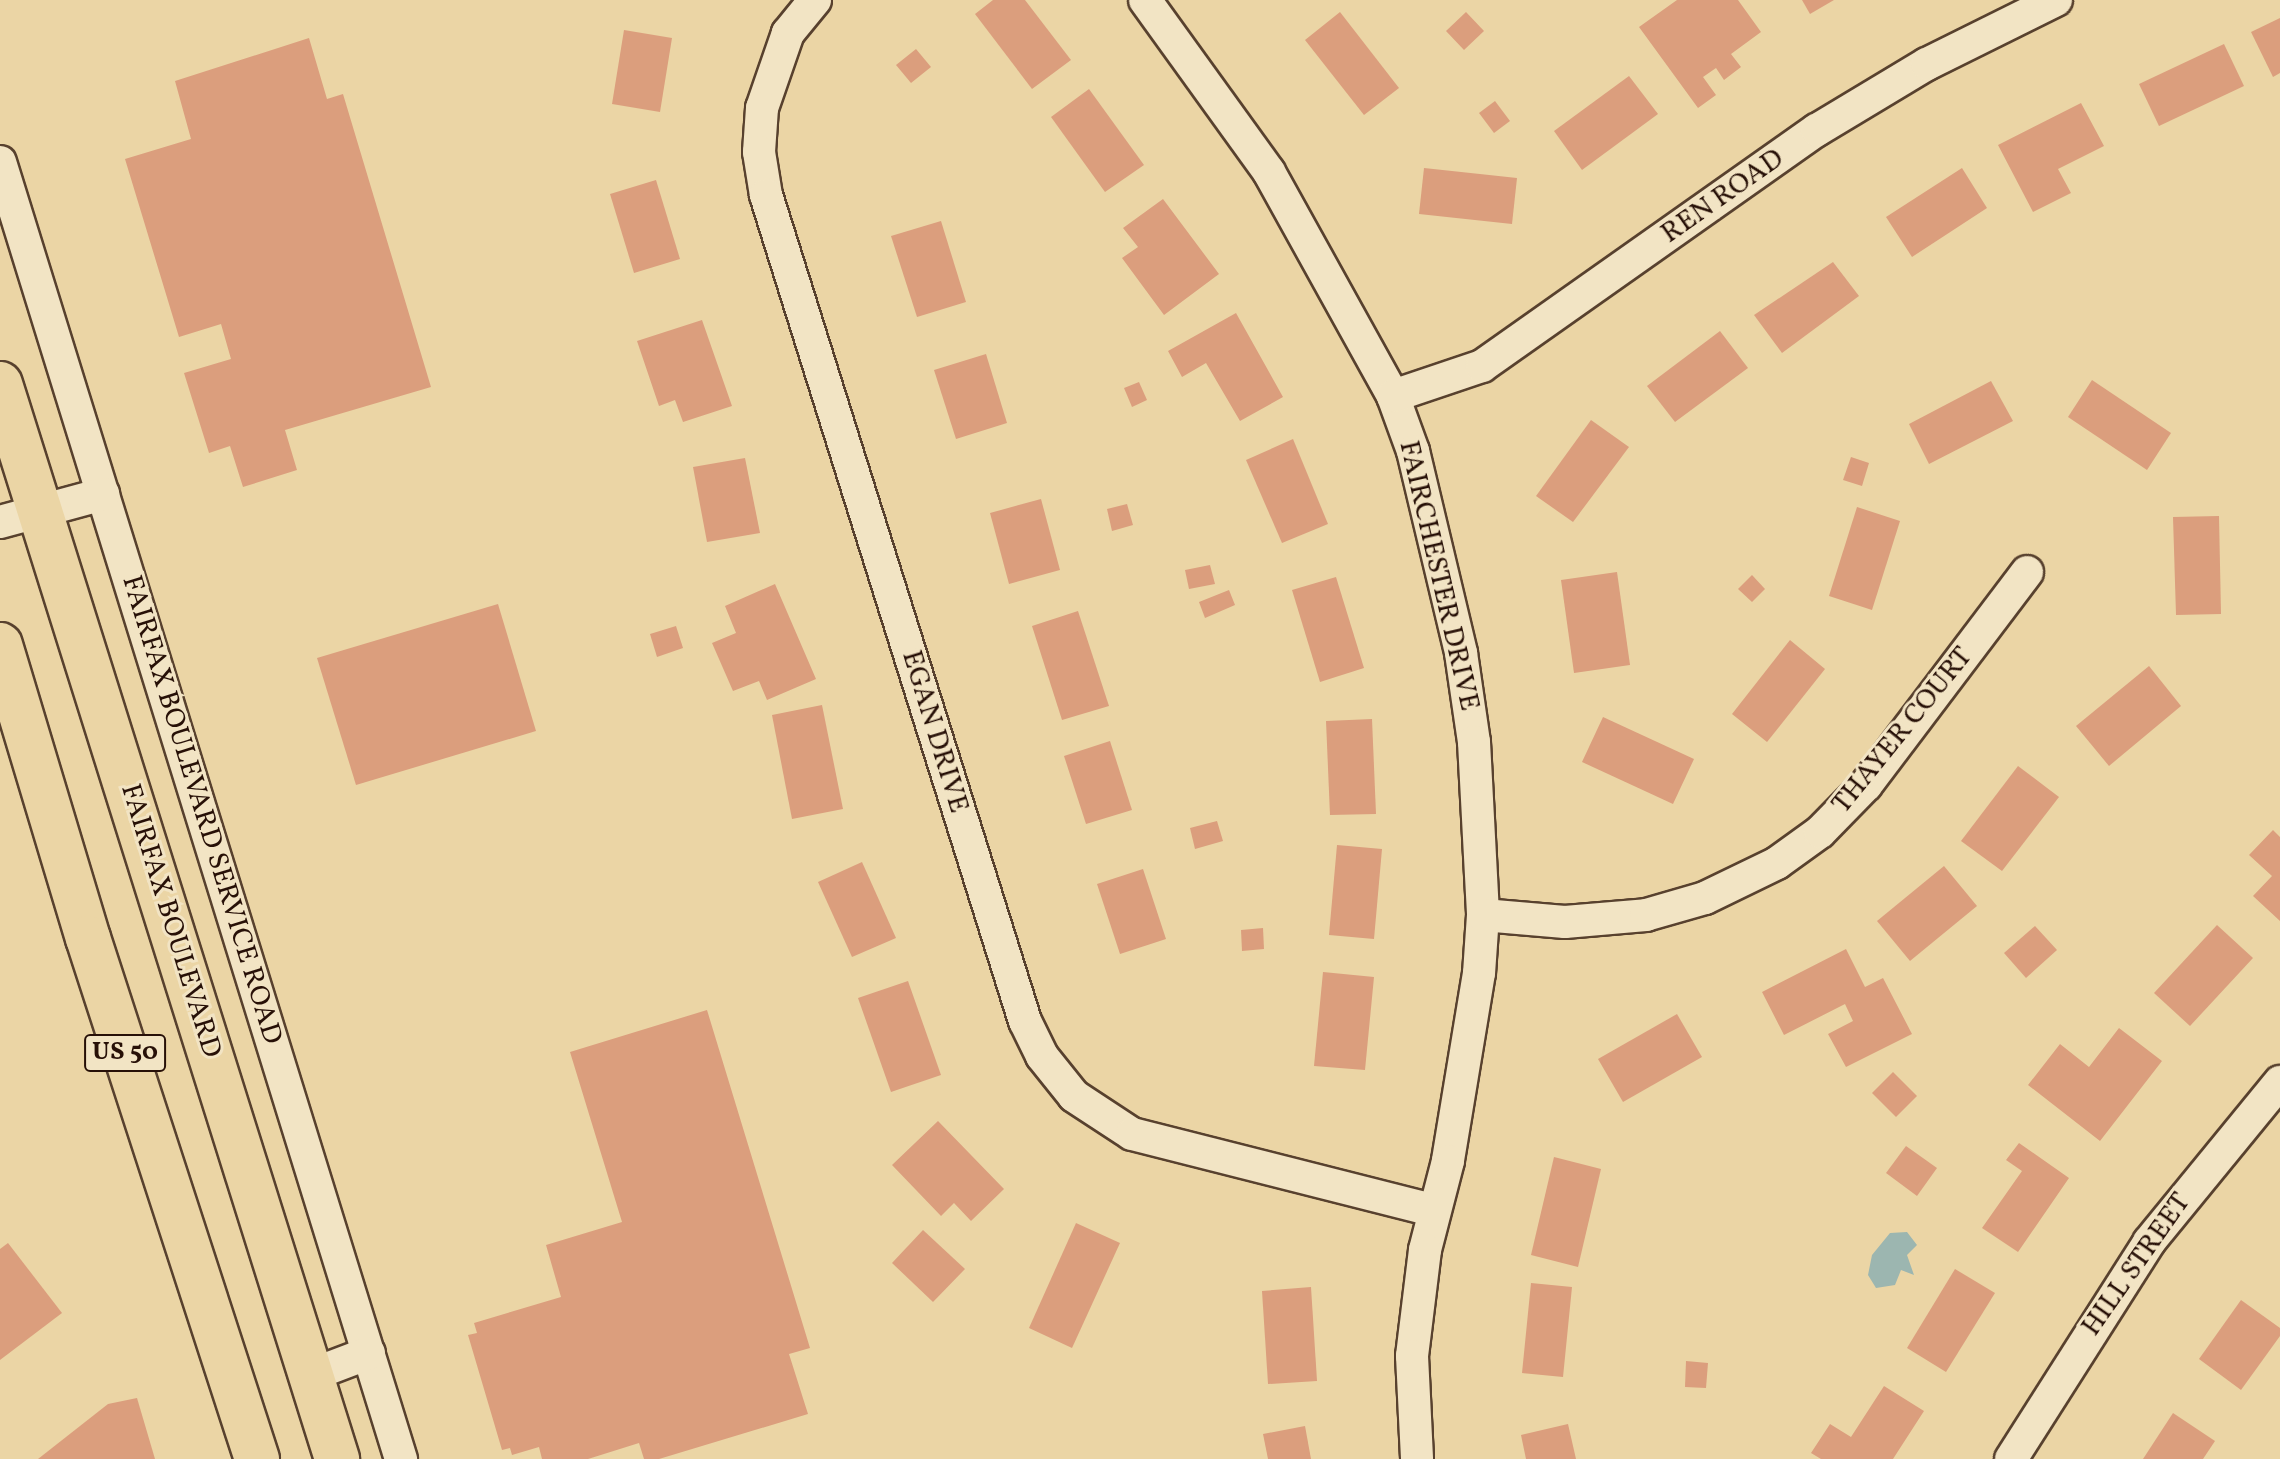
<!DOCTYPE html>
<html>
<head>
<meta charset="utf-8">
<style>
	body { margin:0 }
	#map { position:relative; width:2280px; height:1459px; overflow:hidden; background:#ebd5a5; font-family:Vollkorn,serif }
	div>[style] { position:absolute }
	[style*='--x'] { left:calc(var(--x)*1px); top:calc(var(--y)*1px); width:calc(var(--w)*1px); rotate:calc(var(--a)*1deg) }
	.water>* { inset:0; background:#9cb6b0 }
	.building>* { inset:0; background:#db9e7d }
	.roads { filter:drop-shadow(2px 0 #58412e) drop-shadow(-2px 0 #58412e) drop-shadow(0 2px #58412e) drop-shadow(0 -2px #58412e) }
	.street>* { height:32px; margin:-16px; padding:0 16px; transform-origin:16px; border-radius:16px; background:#f2e4c4 }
	.primary>* { height:44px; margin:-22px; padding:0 22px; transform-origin:22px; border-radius:22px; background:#ebd5a5 }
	span { translate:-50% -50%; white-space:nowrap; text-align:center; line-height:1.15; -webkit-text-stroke:6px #f2e4c4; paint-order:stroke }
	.shield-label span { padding:2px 6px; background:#f2e4c4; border:2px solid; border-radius:6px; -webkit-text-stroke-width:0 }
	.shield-label { font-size:26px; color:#271007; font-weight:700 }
	.street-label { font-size:28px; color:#271007 }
</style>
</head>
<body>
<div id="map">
	<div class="water">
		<i style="clip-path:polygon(1907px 1232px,1917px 1245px,1907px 1255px,1914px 1275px,1901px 1270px,1895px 1285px,1876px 1288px,1868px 1275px,1872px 1255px,1890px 1233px)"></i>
	</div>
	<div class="building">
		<i style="clip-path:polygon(993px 0,1025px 0,1071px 60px,1032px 89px,975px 14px)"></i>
		<i style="clip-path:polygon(1677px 0,1738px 0,1761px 32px,1731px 54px,1741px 67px,1724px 80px,1716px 68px,1703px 77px,1716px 95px,1698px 108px,1639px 27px)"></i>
		<i style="clip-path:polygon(1802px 0,1834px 0,1810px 14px)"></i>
		<i style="clip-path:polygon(1340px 12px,1399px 88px,1364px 115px,1305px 40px)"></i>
		<i style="clip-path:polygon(1466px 12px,1484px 31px,1464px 50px,1446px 31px)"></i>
		<i style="clip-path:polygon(2280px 18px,2280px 73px,2273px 77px,2251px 32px)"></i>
		<i style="clip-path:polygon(624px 30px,672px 38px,660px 112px,612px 104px)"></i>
		<i style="clip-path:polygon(309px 38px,327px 99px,343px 94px,431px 387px,285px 430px,297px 470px,243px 487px,230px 446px,209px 453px,184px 373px,231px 359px,221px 324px,179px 337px,125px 159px,191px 139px,175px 81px)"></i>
		<i style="clip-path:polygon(2224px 44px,2244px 86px,2159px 126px,2139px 84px)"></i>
		<i style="clip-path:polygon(916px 49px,931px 67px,911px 83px,896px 65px)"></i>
		<i style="clip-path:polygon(1629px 76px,1658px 114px,1582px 170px,1554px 131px)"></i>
		<i style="clip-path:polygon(1089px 89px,1144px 165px,1105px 192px,1051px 117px)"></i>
		<i style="clip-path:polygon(1495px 101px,1510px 121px,1494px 133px,1479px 113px)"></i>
		<i style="clip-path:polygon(2081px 103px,2104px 146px,2058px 169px,2071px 193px,2033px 212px,1998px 145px)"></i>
		<i style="clip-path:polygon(1424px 168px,1517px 178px,1512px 224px,1419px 214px)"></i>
		<i style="clip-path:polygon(1962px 168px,1987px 208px,1912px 257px,1886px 217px)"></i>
		<i style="clip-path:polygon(656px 180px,680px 259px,634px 273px,610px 194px)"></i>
		<i style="clip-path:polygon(1163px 199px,1219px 274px,1164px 315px,1122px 258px,1138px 247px,1123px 228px)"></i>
		<i style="clip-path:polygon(941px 221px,966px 302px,917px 317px,891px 236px)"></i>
		<i style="clip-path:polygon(1833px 262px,1859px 296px,1782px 353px,1754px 315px)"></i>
		<i style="clip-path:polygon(1236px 313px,1283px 397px,1240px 421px,1206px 363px,1182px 377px,1168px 351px)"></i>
		<i style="clip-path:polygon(702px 320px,732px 406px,683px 422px,675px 400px,659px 406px,637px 341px)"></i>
		<i style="clip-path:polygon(1720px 331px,1748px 368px,1675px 422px,1647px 386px)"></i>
		<i style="clip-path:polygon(986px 354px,1007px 423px,956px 439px,934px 370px)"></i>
		<i style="clip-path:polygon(2092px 380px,2171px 433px,2147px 470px,2068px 417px)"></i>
		<i style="clip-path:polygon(1991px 381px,2013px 421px,1929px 464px,1909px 424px)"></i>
		<i style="clip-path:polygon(1139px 382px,1147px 400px,1132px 407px,1124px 388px)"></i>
		<i style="clip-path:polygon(1591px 420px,1629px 447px,1573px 522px,1536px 496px)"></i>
		<i style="clip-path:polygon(1293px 439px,1328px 524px,1282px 543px,1246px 460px)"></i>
		<i style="clip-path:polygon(1851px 457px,1869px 463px,1862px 486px,1843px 480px)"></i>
		<i style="clip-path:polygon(745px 458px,760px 533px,707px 542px,693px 467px)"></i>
		<i style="clip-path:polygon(1041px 499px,1060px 570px,1009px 584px,990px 513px)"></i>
		<i style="clip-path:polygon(1127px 504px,1133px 525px,1112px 531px,1107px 509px)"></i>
		<i style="clip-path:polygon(1857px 507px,1900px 521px,1872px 610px,1829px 596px)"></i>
		<i style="clip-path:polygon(2219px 516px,2221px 614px,2176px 615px,2173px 517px)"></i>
		<i style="clip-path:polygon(1210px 565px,1215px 584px,1189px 589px,1185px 570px)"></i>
		<i style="clip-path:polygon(1617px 572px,1630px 665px,1574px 673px,1561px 580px)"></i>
		<i style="clip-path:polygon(1752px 575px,1765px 589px,1752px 602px,1738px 589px)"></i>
		<i style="clip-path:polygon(1336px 577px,1364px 668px,1320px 682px,1292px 590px)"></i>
		<i style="clip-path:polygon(775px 584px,816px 679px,767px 700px,759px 681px,733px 691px,712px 643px,736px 633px,725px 606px)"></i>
		<i style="clip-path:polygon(1229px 590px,1235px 605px,1205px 618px,1199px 602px)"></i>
		<i style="clip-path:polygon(498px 604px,536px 731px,356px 785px,317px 658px)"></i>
		<i style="clip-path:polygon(1078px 611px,1109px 706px,1062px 720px,1032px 626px)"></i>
		<i style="clip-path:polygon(676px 626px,683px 648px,657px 657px,650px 634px)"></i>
		<i style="clip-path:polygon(1790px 640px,1825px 669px,1767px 742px,1732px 714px)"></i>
		<i style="clip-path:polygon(2149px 666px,2181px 706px,2109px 766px,2076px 726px)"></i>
		<i style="clip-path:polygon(822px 705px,843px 809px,792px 819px,772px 715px)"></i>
		<i style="clip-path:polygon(1603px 717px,1694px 759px,1673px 804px,1582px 762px)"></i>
		<i style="clip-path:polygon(1372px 719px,1376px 814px,1330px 815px,1326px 721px)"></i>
		<i style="clip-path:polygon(1110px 741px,1132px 810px,1086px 824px,1064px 756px)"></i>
		<i style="clip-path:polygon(2018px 766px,2059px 797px,2002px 871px,1961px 841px)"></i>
		<i style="clip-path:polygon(1217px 821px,1223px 841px,1195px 849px,1190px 828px)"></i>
		<i style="clip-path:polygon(2273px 830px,2280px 837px,2280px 921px,2253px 896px,2272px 876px,2249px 855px)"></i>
		<i style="clip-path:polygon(1337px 845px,1382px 849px,1374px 939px,1329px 935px)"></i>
		<i style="clip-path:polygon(862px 862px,896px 938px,852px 957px,818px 882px)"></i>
		<i style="clip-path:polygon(1944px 866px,1977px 906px,1910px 961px,1877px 921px)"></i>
		<i style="clip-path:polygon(1143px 869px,1166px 939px,1120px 954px,1097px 884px)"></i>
		<i style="clip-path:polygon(2217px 925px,2253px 958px,2190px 1026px,2154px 993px)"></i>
		<i style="clip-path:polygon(2035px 926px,2057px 950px,2026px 978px,2004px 953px)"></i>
		<i style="clip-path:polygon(1263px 928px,1264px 949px,1242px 951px,1241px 930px)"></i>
		<i style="clip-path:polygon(1846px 949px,1865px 987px,1883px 978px,1912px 1034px,1846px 1067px,1828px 1034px,1853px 1021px,1845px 1004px,1784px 1035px,1762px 992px)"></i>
		<i style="clip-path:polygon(1323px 972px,1374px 977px,1365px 1070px,1314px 1066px)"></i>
		<i style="clip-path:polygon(908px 981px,941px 1075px,891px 1092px,858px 998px)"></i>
		<i style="clip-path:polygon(707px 1010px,810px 1348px,789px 1354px,808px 1414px,659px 1459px,644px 1459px,639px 1443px,588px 1459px,542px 1459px,539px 1447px,512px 1455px,510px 1448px,502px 1450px,468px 1335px,477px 1333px,474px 1323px,561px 1297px,546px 1245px,622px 1222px,570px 1052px)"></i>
		<i style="clip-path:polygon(1677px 1014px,1702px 1057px,1623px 1102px,1598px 1059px)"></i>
		<i style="clip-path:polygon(2119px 1028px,2162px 1061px,2100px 1141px,2028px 1085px,2060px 1044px,2089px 1067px)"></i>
		<i style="clip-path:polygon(1893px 1072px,1917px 1096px,1896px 1117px,1872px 1093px)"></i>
		<i style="clip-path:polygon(938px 1121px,1004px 1189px,971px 1221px,954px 1203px,941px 1216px,892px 1165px)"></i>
		<i style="clip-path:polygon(2019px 1143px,2069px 1178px,2018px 1252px,1982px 1228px,2022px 1171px,2006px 1160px)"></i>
		<i style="clip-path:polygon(1906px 1146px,1937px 1168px,1917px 1196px,1886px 1173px)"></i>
		<i style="clip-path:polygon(1554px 1157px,1601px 1169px,1578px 1267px,1531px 1255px)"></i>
		<i style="clip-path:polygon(1076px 1223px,1120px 1243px,1072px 1348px,1029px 1328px)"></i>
		<i style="clip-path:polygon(923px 1230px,965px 1269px,933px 1302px,892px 1263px)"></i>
		<i style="clip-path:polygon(8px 1243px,62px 1313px,0 1360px,0 1249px)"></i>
		<i style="clip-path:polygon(1955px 1269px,1995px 1293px,1946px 1372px,1907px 1348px)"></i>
		<i style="clip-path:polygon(1531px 1283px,1572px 1287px,1563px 1377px,1522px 1373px)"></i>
		<i style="clip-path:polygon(1311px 1287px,1317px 1381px,1268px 1384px,1262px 1291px)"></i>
		<i style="clip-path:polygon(2241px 1300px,2280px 1328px,2280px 1336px,2241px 1390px,2199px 1359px)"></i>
		<i style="clip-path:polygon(1686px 1361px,1708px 1363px,1706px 1388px,1685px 1387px)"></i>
		<i style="clip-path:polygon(1884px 1386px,1924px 1411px,1893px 1459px,1821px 1459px,1811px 1453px,1830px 1424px,1851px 1437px)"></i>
		<i style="clip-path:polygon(137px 1398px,155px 1459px,38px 1459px,108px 1404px)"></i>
		<i style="clip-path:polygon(2173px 1413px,2215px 1441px,2203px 1459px,2143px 1459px)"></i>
		<i style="clip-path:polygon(1568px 1424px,1576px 1459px,1526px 1459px,1521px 1435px)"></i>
		<i style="clip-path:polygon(1305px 1426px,1311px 1459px,1268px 1459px,1263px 1434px)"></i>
	</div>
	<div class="roads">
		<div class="street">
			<i style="--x:815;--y:0;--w:43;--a:129.3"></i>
			<i style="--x:788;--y:33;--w:79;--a:109.1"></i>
			<i style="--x:762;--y:108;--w:44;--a:93.9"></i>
			<i style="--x:759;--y:152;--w:44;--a:80.8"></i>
			<i style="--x:766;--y:195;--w:866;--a:72.59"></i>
			<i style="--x:1025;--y:1021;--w:39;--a:64"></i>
			<i style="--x:1042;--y:1056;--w:51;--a:51.3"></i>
			<i style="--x:1074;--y:1096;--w:69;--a:33.2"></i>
			<i style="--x:1132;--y:1134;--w:310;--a:14.2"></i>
			<i style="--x:1145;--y:0;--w:212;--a:54.2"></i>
			<i style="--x:1269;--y:172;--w:256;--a:61"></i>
			<i style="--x:1393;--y:396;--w:59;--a:70"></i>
			<i style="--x:1413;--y:451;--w:208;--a:76.6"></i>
			<i style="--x:1461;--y:653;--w:90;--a:81.7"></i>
			<i style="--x:1474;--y:742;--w:173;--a:87"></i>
			<i style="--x:1483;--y:915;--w:58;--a:93.9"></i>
			<i style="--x:1479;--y:973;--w:191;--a:99.4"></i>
			<i style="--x:1448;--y:1161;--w:92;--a:104.5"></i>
			<i style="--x:1425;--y:1250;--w:107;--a:97"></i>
			<i style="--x:1412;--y:1356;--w:103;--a:87.2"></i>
			<i style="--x:0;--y:162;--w:1358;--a:72.82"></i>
			<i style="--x:1393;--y:396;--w:94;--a:-18.6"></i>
			<i style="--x:1482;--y:366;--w:410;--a:-35.2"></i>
			<i style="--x:1817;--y:130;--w:128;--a:-31"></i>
			<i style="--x:1927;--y:64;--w:144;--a:-26.4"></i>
			<i style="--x:0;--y:522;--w:107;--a:-15.2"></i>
			<i style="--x:1483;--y:915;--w:82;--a:4.9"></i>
			<i style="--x:1565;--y:922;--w:81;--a:-4.9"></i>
			<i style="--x:1646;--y:915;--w:61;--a:-16.1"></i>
			<i style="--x:1705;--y:898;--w:80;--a:-25.9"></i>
			<i style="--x:1777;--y:863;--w:53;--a:-35.8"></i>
			<i style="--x:1820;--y:832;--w:66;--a:-45.6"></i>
			<i style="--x:1866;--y:785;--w:267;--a:-52.9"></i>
			<i style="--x:311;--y:1375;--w:62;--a:-20.8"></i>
			<i style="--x:2011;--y:1459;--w:257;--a:-57.5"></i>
			<i style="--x:2149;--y:1242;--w:207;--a:-50.7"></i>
		</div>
		<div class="primary">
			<i style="--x:0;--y:384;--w:1127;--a:72.59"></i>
			<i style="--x:0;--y:645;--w:306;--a:73.3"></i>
			<i style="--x:88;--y:938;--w:548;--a:72.03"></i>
		</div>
	</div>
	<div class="shield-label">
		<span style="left:125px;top:1053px">US 50</span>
	</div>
	<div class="street-label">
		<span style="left:1723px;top:197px;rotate:-35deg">REN ROAD</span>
		<span style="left:1438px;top:576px;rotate:77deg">FAIRCHESTER DRIVE</span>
		<span style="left:1903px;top:731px;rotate:-51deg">THAYER COURT</span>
		<span style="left:934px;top:732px;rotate:73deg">EGAN DRIVE</span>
		<span style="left:201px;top:810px;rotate:73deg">FAIRFAX BOULEVARD SERVICE ROAD</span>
		<span style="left:170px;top:921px;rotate:73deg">FAIRFAX BOULEVARD</span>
		<span style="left:2137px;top:1265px;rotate:-55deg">HILL STREET</span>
	</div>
</div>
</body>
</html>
